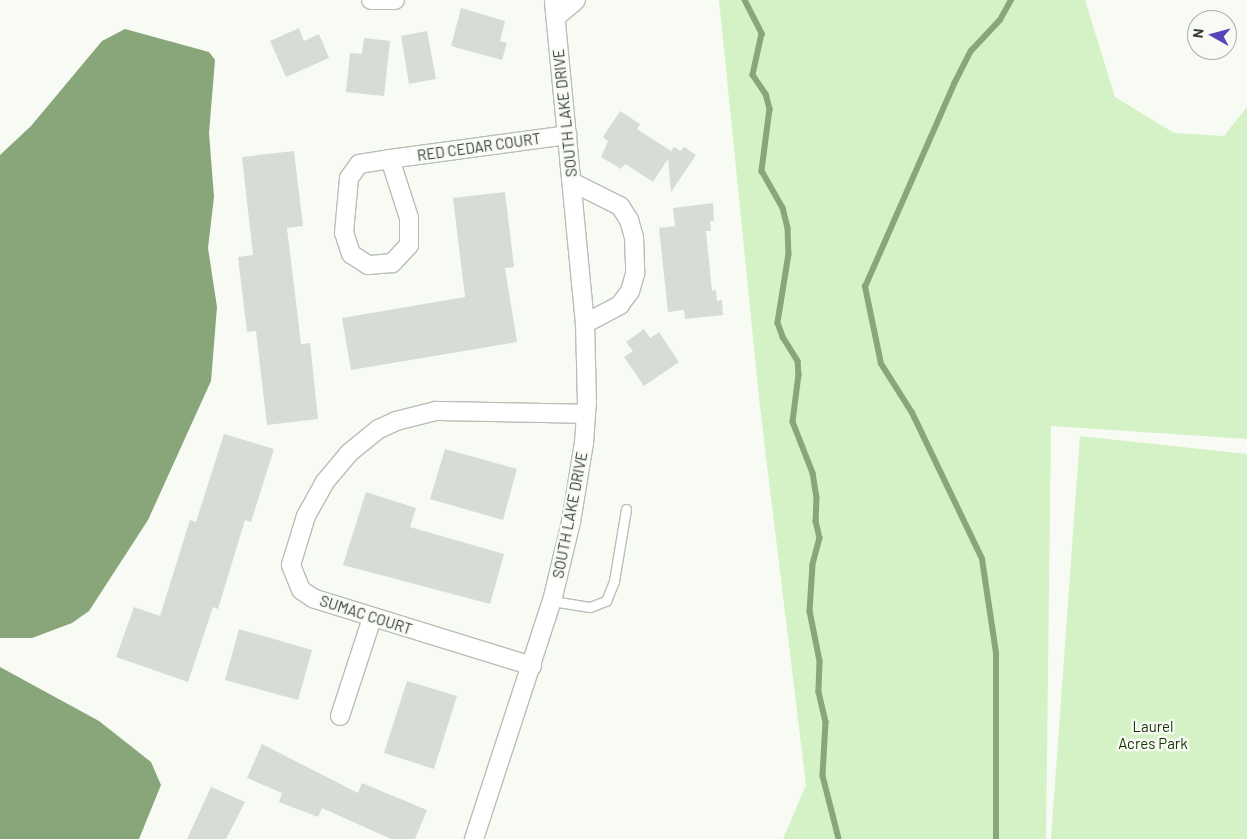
<!DOCTYPE html>
<html>
<head>
<meta charset="utf-8">
<style>
	body { margin:0 }
	#map { position:relative; width:1247px; height:839px; overflow:hidden; background:#f7fbf4; font-family:Barlow,sans-serif }
	div>[style] { position:absolute }
	[style*='--x'] { left:calc(var(--x)*1px); top:calc(var(--y)*1px); width:calc(var(--w)*1px); rotate:calc(var(--a)*1deg) }
	.green>* { inset:0; background:#d4f2c6 }
	.water>* { inset:0; background:#89a67b }
	.stream>* { height:5.5px; margin:-2.75px; padding:0 2.75px; transform-origin:2.75px; border-radius:2.75px; background:#89a67b }
	.building>* { inset:0; background:#d7dcd5 }
	.roads { filter:drop-shadow(1px 0 #b9beb7) drop-shadow(-1px 0 #b9beb7) drop-shadow(0 1px #b9beb7) drop-shadow(0 -1px #b9beb7) }
	.service>* { height:9px; margin:-4.5px; padding:0 4.5px; transform-origin:4.5px; border-radius:4.5px; background:#fff }
	.minor>* { height:18px; margin:-9px; padding:0 9px; transform-origin:9px; border-radius:9px; background:#fff }
	span { translate:-50% -50%; white-space:nowrap; text-align:center; line-height:1.15; -webkit-text-stroke:5px #f7fbf4; paint-order:stroke }
	.street-label { font-size:15px; color:#383a37 }
	.park-label { font-size:15px; color:#173304 }
	.north { position:absolute; left:1187px; top:10px; width:50px; height:50px; box-sizing:border-box; background:#f7fbf4; border:1px solid #abaea8; border-radius:50%; rotate:277deg; font-size:14px; font-weight:700; line-height:20px; text-align:center; color:#383a37 }
	.north::after { content:''; display:block; margin:auto; width:18px; height:22px; background:#5944bc; clip-path:polygon(50% 0,100% 100%,50% 72%,0 100%) }
</style>
</head>
<body>
<div id="map">
	<div class="green">
		<i style="clip-path:polygon(719px 0,1085px 0,1115px 97px,1174px 133px,1224px 136px,1247px 107px,1247px 439px,1051px 426px,1046px 839px,783px 839px,806px 785px,760px 407px)"></i>
		<i style="clip-path:polygon(1080px 436px,1247px 454px,1247px 839px,1051px 839px)"></i>
	</div>
	<div class="water">
		<i style="clip-path:polygon(125px 29px,209px 52px,215px 60px,209px 133px,214px 197px,208px 248px,217px 307px,211px 381px,148px 520px,89px 611px,72px 623px,32px 638px,0 638px,0 155px,31px 126px,102px 41px)"></i>
		<i style="clip-path:polygon(0 667px,99px 721px,151px 762px,161px 785px,139px 839px,0 839px)"></i>
	</div>
	<div class="stream">
		<i style="--x:745;--y:0;--w:38;--a:63"></i>
		<i style="--x:762;--y:34;--w:42;--a:102.4"></i>
		<i style="--x:753;--y:75;--w:23;--a:56"></i>
		<i style="--x:766;--y:94;--w:16;--a:75"></i>
		<i style="--x:770;--y:109;--w:63;--a:97.4"></i>
		<i style="--x:762;--y:171;--w:43;--a:60.4"></i>
		<i style="--x:783;--y:208;--w:21;--a:76"></i>
		<i style="--x:788;--y:228;--w:26;--a:88"></i>
		<i style="--x:789;--y:254;--w:70;--a:99.1"></i>
		<i style="--x:778;--y:323;--w:15;--a:70"></i>
		<i style="--x:783;--y:337;--w:28;--a:58"></i>
		<i style="--x:798;--y:361;--w:14;--a:86"></i>
		<i style="--x:799;--y:375;--w:47;--a:97.3"></i>
		<i style="--x:793;--y:422;--w:55;--a:68.6"></i>
		<i style="--x:813;--y:473;--w:24;--a:81"></i>
		<i style="--x:817;--y:497;--w:24;--a:92"></i>
		<i style="--x:816;--y:521;--w:17;--a:77"></i>
		<i style="--x:820;--y:538;--w:28;--a:105"></i>
		<i style="--x:813;--y:565;--w:46;--a:93.7"></i>
		<i style="--x:810;--y:611;--w:51;--a:78.7"></i>
		<i style="--x:820;--y:661;--w:31;--a:92"></i>
		<i style="--x:819;--y:692;--w:31;--a:77"></i>
		<i style="--x:826;--y:722;--w:54;--a:93.2"></i>
		<i style="--x:823;--y:776;--w:65;--a:75.7"></i>
		<i style="--x:996;--y:839;--w:186;--a:-90"></i>
		<i style="--x:996;--y:653;--w:95;--a:-98.5"></i>
		<i style="--x:982;--y:559;--w:162;--a:-115.6"></i>
		<i style="--x:912;--y:413;--w:58;--a:-122.3"></i>
		<i style="--x:881;--y:364;--w:79;--a:-101.7"></i>
		<i style="--x:865;--y:287;--w:222;--a:-66.3"></i>
		<i style="--x:954;--y:84;--w:37;--a:-63"></i>
		<i style="--x:971;--y:51;--w:42;--a:-46.9"></i>
		<i style="--x:1000;--y:20;--w:23;--a:-61"></i>
	</div>
	<div class="building">
		<i style="clip-path:polygon(461px 8px,505px 21px,500px 41px,507px 43px,502px 60px,451px 46px)"></i>
		<i style="clip-path:polygon(299px 28px,304px 41px,319px 34px,329px 58px,286px 77px,270px 41px)"></i>
		<i style="clip-path:polygon(427px 31px,436px 79px,409px 84px,401px 36px)"></i>
		<i style="clip-path:polygon(364px 38px,390px 41px,384px 96px,346px 92px,350px 53px,362px 54px)"></i>
		<i style="clip-path:polygon(620px 111px,640px 124px,637px 129px,671px 151px,674px 147px,681px 151px,684px 147px,696px 155px,671px 192px,668px 159px,653px 182px,627px 165px,625px 164px,621px 169px,601px 157px,608px 141px,603px 137px)"></i>
		<i style="clip-path:polygon(294px 151px,303px 226px,287px 228px,301px 344px,310px 343px,318px 419px,267px 425px,256px 331px,247px 332px,238px 257px,253px 255px,242px 157px)"></i>
		<i style="clip-path:polygon(505px 192px,514px 267px,505px 268px,517px 342px,351px 370px,342px 318px,465px 297px,453px 198px)"></i>
		<i style="clip-path:polygon(713px 203px,714px 221px,710px 221px,711px 231px,706px 231px,712px 291px,716px 290px,717px 301px,722px 300px,723px 315px,685px 319px,684px 310px,668px 312px,659px 228px,675px 226px,673px 208px)"></i>
		<i style="clip-path:polygon(644px 329px,650px 338px,659px 332px,679px 362px,644px 386px,624px 357px,633px 351px,626px 342px)"></i>
		<i style="clip-path:polygon(224px 434px,274px 449px,251px 522px,245px 520px,218px 609px,213px 607px,188px 682px,116px 657px,134px 607px,160px 616px,190px 520px,196px 522px)"></i>
		<i style="clip-path:polygon(445px 449px,517px 469px,503px 520px,430px 499px)"></i>
		<i style="clip-path:polygon(366px 492px,416px 508px,410px 527px,504px 554px,490px 604px,343px 565px)"></i>
		<i style="clip-path:polygon(239px 629px,312px 650px,298px 700px,225px 680px)"></i>
		<i style="clip-path:polygon(407px 681px,457px 696px,434px 769px,384px 753px)"></i>
		<i style="clip-path:polygon(262px 744px,358px 793px,362px 783px,427px 810px,415px 839px,391px 839px,322px 808px,318px 817px,279px 802px,282px 793px,247px 778px)"></i>
		<i style="clip-path:polygon(211px 787px,245px 802px,226px 839px,187px 839px)"></i>
	</div>
	<div class="roads">
		<div class="service">
			<i style="--x:552;--y:601;--w:38;--a:9"></i>
			<i style="--x:590;--y:607;--w:17;--a:-21"></i>
			<i style="--x:606;--y:601;--w:22;--a:-68"></i>
			<i style="--x:614;--y:581;--w:73;--a:-80.5"></i>
		</div>
		<div class="minor">
			<i style="--x:371;--y:0;--w:24;--a:0"></i>
			<i style="--x:556;--y:17;--w:26;--a:-40"></i>
			<i style="--x:390;--y:159;--w:62;--a:72.1"></i>
			<i style="--x:409;--y:218;--w:27;--a:90"></i>
			<i style="--x:409;--y:245;--w:25;--a:133"></i>
			<i style="--x:392;--y:263;--w:24;--a:175"></i>
			<i style="--x:368;--y:265;--w:20;--a:-147"></i>
			<i style="--x:351;--y:254;--w:22;--a:-108"></i>
			<i style="--x:344;--y:233;--w:55;--a:-84.8"></i>
			<i style="--x:349;--y:178;--w:17;--a:-54"></i>
			<i style="--x:359;--y:164;--w:31;--a:-9"></i>
			<i style="--x:390;--y:159;--w:179;--a:-7.7"></i>
			<i style="--x:572;--y:182;--w:54;--a:26.6"></i>
			<i style="--x:620;--y:206;--w:17;--a:57"></i>
			<i style="--x:629;--y:220;--w:18;--a:74"></i>
			<i style="--x:634;--y:237;--w:37;--a:88"></i>
			<i style="--x:635;--y:274;--w:18;--a:106"></i>
			<i style="--x:630;--y:291;--w:17;--a:126"></i>
			<i style="--x:620;--y:305;--w:40;--a:152"></i>
			<i style="--x:532;--y:666;--w:229;--a:-162.8"></i>
			<i style="--x:313;--y:598;--w:14;--a:-146"></i>
			<i style="--x:301;--y:590;--w:27;--a:-112"></i>
			<i style="--x:291;--y:565;--w:51;--a:-73"></i>
			<i style="--x:306;--y:516;--w:38;--a:-61"></i>
			<i style="--x:324;--y:483;--w:39;--a:-50"></i>
			<i style="--x:349;--y:453;--w:38;--a:-39"></i>
			<i style="--x:379;--y:429;--w:19;--a:-25"></i>
			<i style="--x:396;--y:421;--w:41;--a:-14"></i>
			<i style="--x:436;--y:411;--w:150;--a:1.1"></i>
			<i style="--x:340;--y:716;--w:103;--a:-71.9"></i>
			<i style="--x:474;--y:839;--w:250;--a:-71.9"></i>
			<i style="--x:552;--y:601;--w:81;--a:-76.5"></i>
			<i style="--x:571;--y:522;--w:80;--a:-80.7"></i>
			<i style="--x:584;--y:443;--w:39;--a:-86"></i>
			<i style="--x:587;--y:404;--w:80;--a:-91.4"></i>
			<i style="--x:585;--y:324;--w:325;--a:-95.5"></i>
		</div>
	</div>
	<div class="street-label">
		<span style="left:565px;top:113px;rotate:-96deg">SOUTH LAKE DRIVE</span>
		<span style="left:479px;top:147px;rotate:-8deg">RED CEDAR COURT</span>
		<span style="left:570px;top:515px;rotate:-79deg">SOUTH LAKE DRIVE</span>
		<span style="left:366px;top:615px;rotate:18deg">SUMAC COURT</span>
	</div>
	<div class="park-label">
		<span style="left:1153px;top:735px">Laurel<br>Acres Park</span>
	</div>
	<div class="north">N</div>
</div>
</body>
</html>
